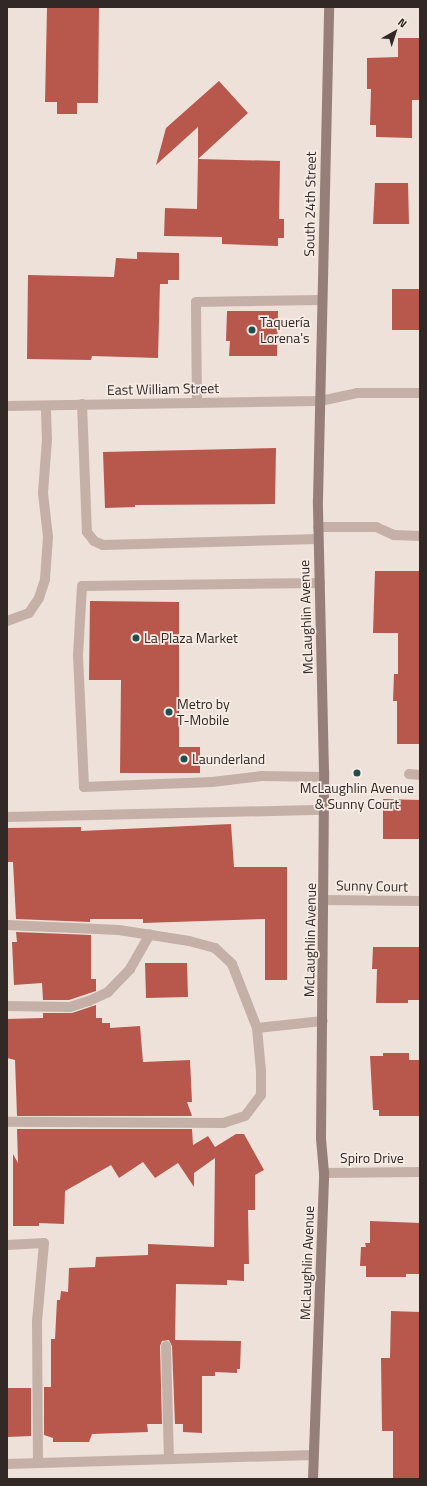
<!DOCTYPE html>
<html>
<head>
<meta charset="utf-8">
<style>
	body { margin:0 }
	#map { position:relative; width:427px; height:1486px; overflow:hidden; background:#eee1d9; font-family:"Titillium Web",sans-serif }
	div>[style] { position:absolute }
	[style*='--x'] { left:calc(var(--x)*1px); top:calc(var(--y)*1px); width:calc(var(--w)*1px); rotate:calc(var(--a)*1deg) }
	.building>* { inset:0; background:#b8584d }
	.service>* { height:10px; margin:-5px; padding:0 5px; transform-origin:5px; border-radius:5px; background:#c4b0a7 }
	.minor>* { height:10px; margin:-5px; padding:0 5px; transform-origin:5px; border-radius:5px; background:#c4b0a7 }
	.tertiary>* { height:10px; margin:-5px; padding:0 5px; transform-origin:5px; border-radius:5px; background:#c4b0a7 }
	.secondary>* { height:10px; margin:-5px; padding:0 5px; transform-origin:5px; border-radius:5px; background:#977f79 }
	.dots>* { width:11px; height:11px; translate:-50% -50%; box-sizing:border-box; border:2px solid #f6ece5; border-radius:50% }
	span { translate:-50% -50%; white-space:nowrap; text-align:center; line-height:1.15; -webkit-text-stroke:3.5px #f6ece5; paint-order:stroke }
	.street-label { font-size:14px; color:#322826 }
	.poi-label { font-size:14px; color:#322826 }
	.left { translate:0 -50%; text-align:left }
	.frame { position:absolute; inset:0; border:8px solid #322826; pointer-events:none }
	.north { position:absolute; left:375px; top:12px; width:40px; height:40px; -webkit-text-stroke:3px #f6ece5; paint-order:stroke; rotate:39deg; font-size:11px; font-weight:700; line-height:16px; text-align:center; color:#322826 }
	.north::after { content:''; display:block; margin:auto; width:14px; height:18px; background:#322826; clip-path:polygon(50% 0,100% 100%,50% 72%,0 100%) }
</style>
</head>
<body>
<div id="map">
	<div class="building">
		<i style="clip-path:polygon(47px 7px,99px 7px,98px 103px,77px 103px,77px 114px,57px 114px,57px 102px,45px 102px)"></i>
		<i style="clip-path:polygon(398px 38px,420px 38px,420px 100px,412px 100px,412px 138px,376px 137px,376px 125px,370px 125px,371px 89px,367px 89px,367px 58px,398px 57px)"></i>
		<i style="clip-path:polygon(219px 81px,248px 113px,198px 159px,198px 127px,156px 165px,166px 128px)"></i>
		<i style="clip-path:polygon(198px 159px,280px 161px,279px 219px,284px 219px,284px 238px,278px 238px,278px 246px,222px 244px,222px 237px,164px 236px,165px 208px,197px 209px)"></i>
		<i style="clip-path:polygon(375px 183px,408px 183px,409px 224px,373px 224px)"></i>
		<i style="clip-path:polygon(137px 252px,179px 253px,179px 280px,168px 280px,168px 284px,160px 284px,158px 358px,92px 356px,91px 360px,27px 359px,28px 275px,114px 277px,116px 258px,137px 259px)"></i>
		<i style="clip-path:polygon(392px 289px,420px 289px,420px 330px,392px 330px)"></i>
		<i style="clip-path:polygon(227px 311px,278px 311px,277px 356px,229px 356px,230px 341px,226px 341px)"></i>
		<i style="clip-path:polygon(276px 448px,275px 504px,135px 505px,135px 507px,105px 508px,103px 452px)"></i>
		<i style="clip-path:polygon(375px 571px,420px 571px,420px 744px,397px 744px,397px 701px,393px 701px,394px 674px,398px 674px,398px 633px,373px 633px)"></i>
		<i style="clip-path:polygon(90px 601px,179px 602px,179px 747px,200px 747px,200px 773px,120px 773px,121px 680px,89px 680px)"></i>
		<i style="clip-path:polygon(383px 799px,420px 800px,420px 839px,383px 839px)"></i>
		<i style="clip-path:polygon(231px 824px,234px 867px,287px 867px,287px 980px,265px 980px,265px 919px,143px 923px,143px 919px,90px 919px,90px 922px,16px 919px,13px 862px,7px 862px,7px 828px,81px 827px,81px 831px)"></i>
		<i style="clip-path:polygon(16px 932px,91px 935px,91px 979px,96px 979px,96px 991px,69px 1000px,43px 1000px,42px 983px,14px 985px,12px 942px,17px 942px)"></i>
		<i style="clip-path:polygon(373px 947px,420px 947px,420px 1000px,408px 1000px,408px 1003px,376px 1003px,377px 969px,372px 969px)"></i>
		<i style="clip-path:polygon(145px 963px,187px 963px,188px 997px,146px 998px)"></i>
		<i style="clip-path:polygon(96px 1005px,96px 1018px,102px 1018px,102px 1023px,110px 1023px,110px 1028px,140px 1026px,143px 1062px,190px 1060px,192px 1102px,187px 1102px,192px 1116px,17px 1116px,15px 1060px,7px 1058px,7px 1019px,43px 1018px,43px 1013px,72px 1013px)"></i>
		<i style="clip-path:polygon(383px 1053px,409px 1053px,409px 1060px,420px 1060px,420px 1116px,379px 1116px,379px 1110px,373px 1110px,370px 1056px,383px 1056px)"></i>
		<i style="clip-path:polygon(17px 1129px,192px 1129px,193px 1145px,208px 1136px,215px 1147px,236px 1134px,244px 1134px,264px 1170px,255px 1175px,255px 1210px,248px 1210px,249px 1264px,244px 1264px,244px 1281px,227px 1280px,227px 1285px,176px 1284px,175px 1340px,241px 1341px,240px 1369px,237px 1369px,237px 1373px,215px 1372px,215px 1376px,202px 1376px,202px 1433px,183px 1432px,183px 1424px,175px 1424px,172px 1346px,169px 1340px,162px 1341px,160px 1346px,162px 1424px,147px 1424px,148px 1432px,92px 1434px,89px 1442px,53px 1442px,53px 1438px,44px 1435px,44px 1387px,51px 1387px,51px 1339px,55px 1339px,57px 1300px,60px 1300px,61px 1291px,68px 1292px,69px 1268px,95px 1267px,96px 1257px,148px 1255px,148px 1244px,214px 1247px,215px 1158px,194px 1173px,194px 1187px,178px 1163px,155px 1178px,143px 1162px,119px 1178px,111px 1165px,65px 1191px,64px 1224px,39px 1223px,39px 1226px,13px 1226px,13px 1154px,18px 1163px)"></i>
		<i style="clip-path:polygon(370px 1221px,420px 1223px,420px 1274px,406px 1274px,406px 1277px,366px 1277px,366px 1266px,360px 1266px,361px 1247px,366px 1247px,365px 1243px,370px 1243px)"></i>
		<i style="clip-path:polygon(391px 1311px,420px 1312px,420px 1479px,393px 1479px,393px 1431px,382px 1431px,381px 1358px,390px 1358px)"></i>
		<i style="clip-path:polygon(7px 1388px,31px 1388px,31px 1436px,7px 1437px)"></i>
	</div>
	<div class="service">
		<i style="--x:197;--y:403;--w:101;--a:-90.6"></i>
		<i style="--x:196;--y:302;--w:126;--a:-0.9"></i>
		<i style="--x:82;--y:404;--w:128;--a:87.8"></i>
		<i style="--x:87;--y:532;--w:11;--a:52"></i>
		<i style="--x:94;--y:541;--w:10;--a:24"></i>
		<i style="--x:103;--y:545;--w:215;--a:-1.6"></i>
		<i style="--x:318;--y:527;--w:58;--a:0"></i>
		<i style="--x:376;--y:527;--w:20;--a:24"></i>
		<i style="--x:394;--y:535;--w:26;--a:2"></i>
		<i style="--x:320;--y:583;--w:238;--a:179.3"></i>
		<i style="--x:82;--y:586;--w:69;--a:93.3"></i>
		<i style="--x:78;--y:655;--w:132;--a:87.4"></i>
		<i style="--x:84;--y:787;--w:128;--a:-2.2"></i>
		<i style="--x:212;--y:782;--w:50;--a:-6.8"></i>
		<i style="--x:262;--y:776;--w:62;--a:0.9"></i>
		<i style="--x:7;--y:621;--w:23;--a:-20"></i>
		<i style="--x:29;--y:613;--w:18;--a:-56"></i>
		<i style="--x:39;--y:598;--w:20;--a:-72"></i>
		<i style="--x:45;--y:579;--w:42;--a:-85.9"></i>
		<i style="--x:48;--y:537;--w:44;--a:-96.5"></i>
		<i style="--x:43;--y:493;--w:53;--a:-85.7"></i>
		<i style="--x:47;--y:440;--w:34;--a:-92"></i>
		<i style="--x:409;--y:774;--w:11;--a:5"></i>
		<i style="--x:7;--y:817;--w:317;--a:-1.3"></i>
		<i style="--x:7;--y:925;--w:112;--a:2.6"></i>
		<i style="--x:119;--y:930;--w:71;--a:8.9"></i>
		<i style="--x:189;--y:941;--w:27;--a:15"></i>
		<i style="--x:215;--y:948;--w:23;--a:43"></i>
		<i style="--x:232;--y:964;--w:69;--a:68.7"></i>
		<i style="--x:257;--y:1028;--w:43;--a:84.7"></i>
		<i style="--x:261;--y:1071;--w:24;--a:90"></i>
		<i style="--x:261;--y:1095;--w:26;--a:127"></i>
		<i style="--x:245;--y:1116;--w:22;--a:162"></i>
		<i style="--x:224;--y:1123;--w:217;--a:-179.7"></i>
		<i style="--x:7;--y:1006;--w:63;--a:0.9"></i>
		<i style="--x:70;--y:1007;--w:20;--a:-18"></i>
		<i style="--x:89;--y:1001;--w:21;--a:-25"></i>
		<i style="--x:108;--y:992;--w:32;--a:-46"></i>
		<i style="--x:130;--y:969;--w:40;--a:-60.3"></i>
		<i style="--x:257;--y:1028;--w:66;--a:-6.1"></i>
		<i style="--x:7;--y:1245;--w:37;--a:-3"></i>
		<i style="--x:44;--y:1243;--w:78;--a:95.1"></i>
		<i style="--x:37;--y:1321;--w:142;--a:89.6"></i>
		<i style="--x:166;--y:1346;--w:113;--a:88.5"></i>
		<i style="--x:7;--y:1464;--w:307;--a:-1.7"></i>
	</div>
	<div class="minor">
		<i style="--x:320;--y:401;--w:38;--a:-12"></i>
		<i style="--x:357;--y:393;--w:63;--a:0"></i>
		<i style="--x:324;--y:900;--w:96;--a:0.6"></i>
		<i style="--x:324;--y:1173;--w:96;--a:-0.6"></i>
	</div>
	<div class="tertiary">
		<i style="--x:7;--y:406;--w:313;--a:-0.9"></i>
	</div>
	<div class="secondary">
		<i style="--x:313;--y:1479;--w:306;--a:-87.9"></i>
		<i style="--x:324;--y:1173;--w:35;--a:-95"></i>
		<i style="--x:321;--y:1138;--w:366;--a:-89.5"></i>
		<i style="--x:324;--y:772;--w:272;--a:-91.3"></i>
		<i style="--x:318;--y:500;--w:493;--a:-88.7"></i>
	</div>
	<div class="dots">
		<i style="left:252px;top:330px;background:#214e4b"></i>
		<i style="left:136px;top:638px;background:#214e4b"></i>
		<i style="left:169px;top:712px;background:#214e4b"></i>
		<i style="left:184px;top:759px;background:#214e4b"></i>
		<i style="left:357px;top:773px;background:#214e4b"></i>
	</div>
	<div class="street-label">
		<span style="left:310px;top:204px;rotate:-89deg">South 24th Street</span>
		<span style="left:163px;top:389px;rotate:-1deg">East William Street</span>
		<span style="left:306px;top:617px;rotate:-92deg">McLaughlin Avenue</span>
		<span style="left:372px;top:886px;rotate:1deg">Sunny Court</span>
		<span style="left:310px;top:940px;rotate:-89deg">McLaughlin Avenue</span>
		<span style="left:372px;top:1158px">Spiro Drive</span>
		<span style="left:307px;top:1263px;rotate:-88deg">McLaughlin Avenue</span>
	</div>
	<div class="poi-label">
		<span class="left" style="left:260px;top:330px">Taquería<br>Lorena's</span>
		<span class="left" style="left:144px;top:638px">La Plaza Market</span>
		<span class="left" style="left:177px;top:712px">Metro by<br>T-Mobile</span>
		<span class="left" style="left:192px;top:759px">Launderland</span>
		<span style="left:357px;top:796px">McLaughlin Avenue<br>&amp; Sunny Court</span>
	</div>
	<div class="frame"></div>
	<div class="north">N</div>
</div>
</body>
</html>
